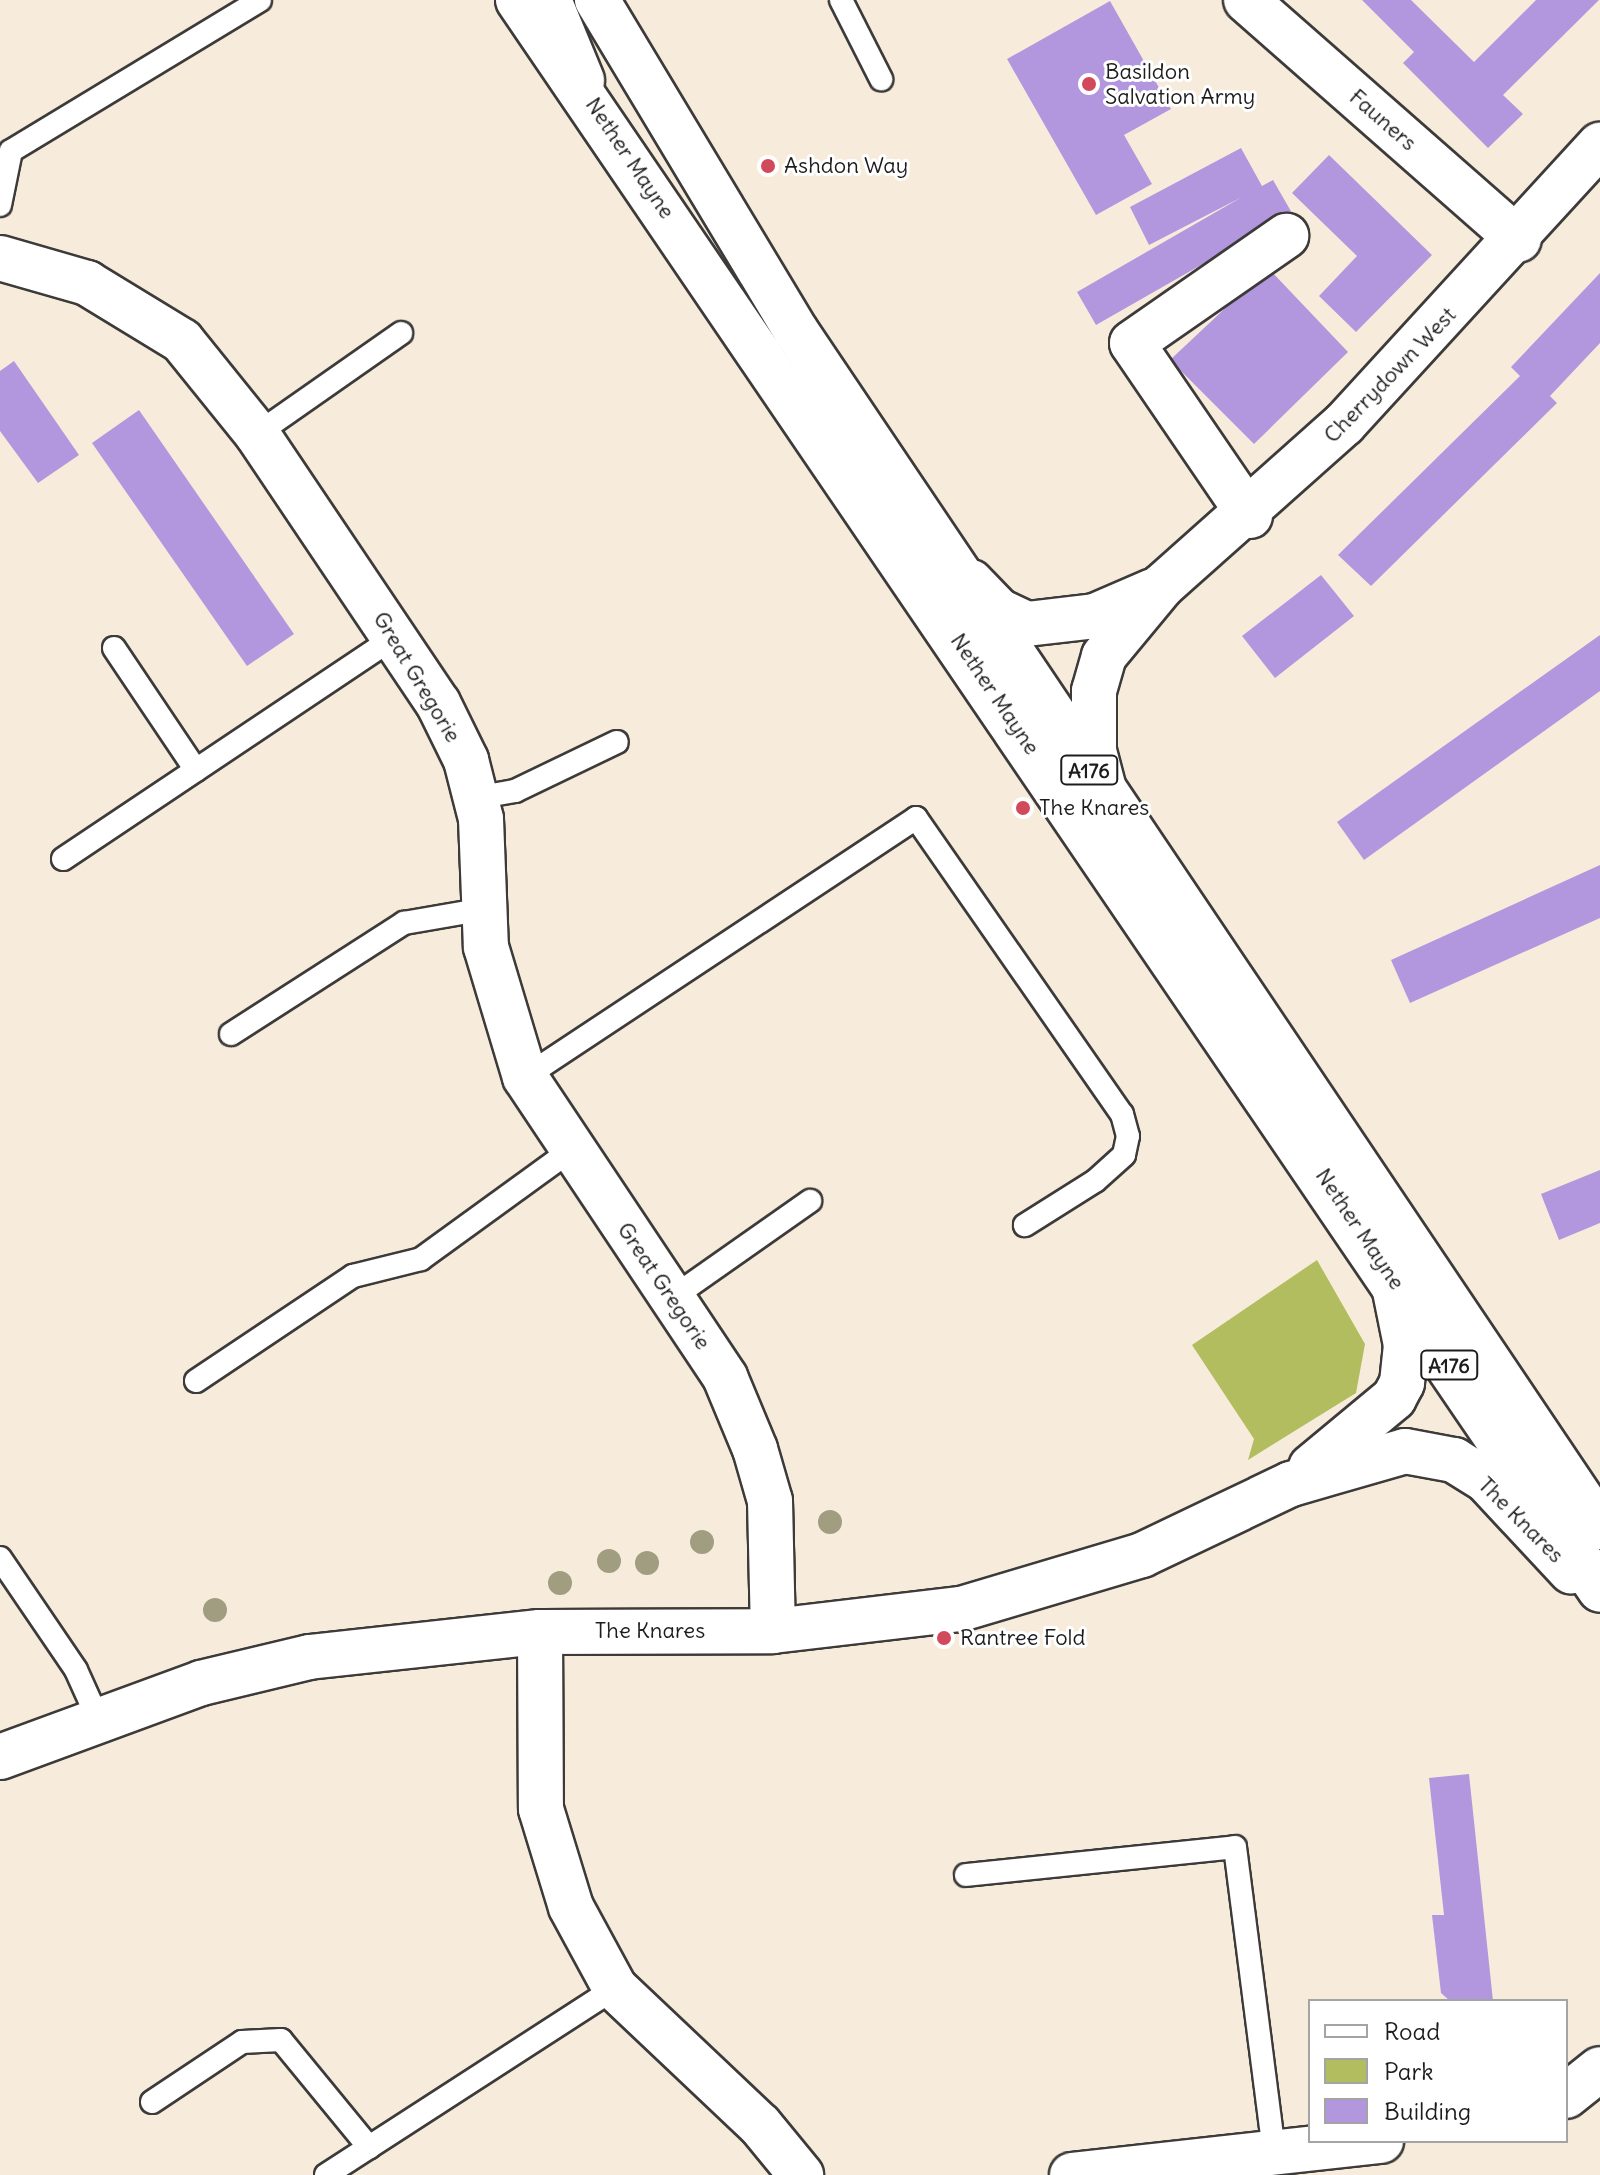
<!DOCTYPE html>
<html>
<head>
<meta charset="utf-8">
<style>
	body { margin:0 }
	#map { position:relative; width:1600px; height:2175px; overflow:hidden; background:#f7ecdb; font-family:Delius,sans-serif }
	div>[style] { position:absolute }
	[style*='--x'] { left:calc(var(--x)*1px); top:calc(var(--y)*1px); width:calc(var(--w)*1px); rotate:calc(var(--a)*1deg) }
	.green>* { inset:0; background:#b1bd5f }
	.building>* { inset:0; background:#b297df }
	.roads { filter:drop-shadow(2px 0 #3d3b39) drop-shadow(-2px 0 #3d3b39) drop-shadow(0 2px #3d3b39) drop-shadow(0 -2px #3d3b39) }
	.lane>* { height:22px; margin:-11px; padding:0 11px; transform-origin:11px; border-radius:11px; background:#fff }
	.street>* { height:44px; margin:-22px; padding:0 22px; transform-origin:22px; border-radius:22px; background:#fff }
	.secondary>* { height:44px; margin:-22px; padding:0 22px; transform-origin:22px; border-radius:22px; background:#fff }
	.primary>* { height:44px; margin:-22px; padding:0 22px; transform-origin:22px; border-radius:22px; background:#fff }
	.trees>* { width:24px; height:24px; margin:-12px; border-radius:50%; background:#a09d81 }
	.dots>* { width:22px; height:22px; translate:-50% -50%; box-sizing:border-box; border:4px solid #fff; border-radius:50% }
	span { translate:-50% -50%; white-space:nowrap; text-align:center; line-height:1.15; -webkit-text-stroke:6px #fff; paint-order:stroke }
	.shield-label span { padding:2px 6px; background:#fff; border:2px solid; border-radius:6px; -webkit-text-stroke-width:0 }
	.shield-label { font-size:20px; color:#1c1c1c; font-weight:700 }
	.poi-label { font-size:22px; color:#1c1c1c }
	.left { translate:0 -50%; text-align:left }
	.street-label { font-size:22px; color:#1c1c1c }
	.legend { position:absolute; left:1308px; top:1999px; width:260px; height:144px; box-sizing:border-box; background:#fff; border:2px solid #a4a4a4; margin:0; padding:10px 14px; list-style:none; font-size:24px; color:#1c1c1c }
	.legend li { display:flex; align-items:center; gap:16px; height:40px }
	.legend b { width:40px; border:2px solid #a4a4a4 }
</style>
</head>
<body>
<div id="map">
	<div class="green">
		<i style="clip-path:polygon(1317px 1260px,1365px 1344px,1356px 1393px,1248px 1460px,1254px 1439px,1192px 1345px)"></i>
	</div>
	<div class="building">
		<i style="clip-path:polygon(1362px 0,1411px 0,1474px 62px,1536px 0,1599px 0,1503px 95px,1523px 114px,1488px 148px,1403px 63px,1414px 52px)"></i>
		<i style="clip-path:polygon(1110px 1px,1171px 109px,1124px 135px,1152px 184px,1096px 215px,1007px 59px)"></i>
		<i style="clip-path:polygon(1241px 148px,1262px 186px,1273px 180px,1292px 213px,1096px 325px,1077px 292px,1242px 197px,1149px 245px,1130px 207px)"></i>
		<i style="clip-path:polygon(1329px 155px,1432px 255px,1356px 332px,1319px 296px,1357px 256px,1292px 193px)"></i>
		<i style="clip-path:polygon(1268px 268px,1348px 352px,1254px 444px,1170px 360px)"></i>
		<i style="clip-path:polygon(1600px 273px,1600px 343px,1550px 396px,1557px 403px,1371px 586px,1338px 555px,1520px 376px,1511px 367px)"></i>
		<i style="clip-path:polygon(14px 361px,79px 455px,38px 483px,0 431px,0 371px)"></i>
		<i style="clip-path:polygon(139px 410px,294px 634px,247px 666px,92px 443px)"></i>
		<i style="clip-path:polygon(1321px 575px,1354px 616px,1275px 678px,1242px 636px)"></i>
		<i style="clip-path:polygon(1600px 635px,1600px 691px,1364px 860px,1337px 822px)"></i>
		<i style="clip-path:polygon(1600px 865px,1600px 918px,1410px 1003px,1391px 960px)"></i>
		<i style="clip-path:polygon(1600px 1170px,1600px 1223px,1559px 1240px,1541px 1194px)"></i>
		<i style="clip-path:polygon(1469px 1774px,1493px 2001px,1450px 2001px,1441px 1993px,1432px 1915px,1444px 1915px,1429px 1778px)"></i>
	</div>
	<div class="roads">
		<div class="lane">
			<i style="--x:841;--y:0;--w:89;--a:63.1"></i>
			<i style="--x:0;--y:205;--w:55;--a:-78.5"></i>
			<i style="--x:11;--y:151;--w:291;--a:-31.2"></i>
			<i style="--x:257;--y:434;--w:176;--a:-35"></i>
			<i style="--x:114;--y:648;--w:147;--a:56.1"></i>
			<i style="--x:475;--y:798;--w:41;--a:-9.9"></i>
			<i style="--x:515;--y:791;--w:113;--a:-25.7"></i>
			<i style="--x:63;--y:859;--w:399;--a:-33.8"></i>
			<i style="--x:231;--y:1034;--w:206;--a:-32.7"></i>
			<i style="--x:404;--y:923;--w:82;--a:-9.8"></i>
			<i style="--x:525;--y:1077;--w:469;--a:-33.5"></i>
			<i style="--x:916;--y:818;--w:361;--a:55.2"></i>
			<i style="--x:1122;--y:1114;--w:23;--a:75"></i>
			<i style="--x:1128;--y:1136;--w:19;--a:102"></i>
			<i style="--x:1124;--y:1155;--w:39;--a:138"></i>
			<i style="--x:1095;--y:1181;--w:83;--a:147.8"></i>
			<i style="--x:672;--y:1298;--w:169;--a:-35.1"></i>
			<i style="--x:196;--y:1381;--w:189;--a:-33.8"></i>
			<i style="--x:353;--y:1276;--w:70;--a:-14"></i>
			<i style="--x:421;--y:1259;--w:185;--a:-36"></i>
			<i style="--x:0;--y:1558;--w:135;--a:55.8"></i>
			<i style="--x:76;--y:1670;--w:56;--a:65.7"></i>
			<i style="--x:966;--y:1875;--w:270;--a:-5.9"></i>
			<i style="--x:1235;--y:1847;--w:307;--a:82.7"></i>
			<i style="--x:152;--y:2102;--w:108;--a:-33.7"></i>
			<i style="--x:242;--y:2042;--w:39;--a:-3"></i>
			<i style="--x:281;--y:2040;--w:139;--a:50.6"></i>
			<i style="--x:326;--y:2175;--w:344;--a:-32.9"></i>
		</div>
		<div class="street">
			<i style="--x:1246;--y:0;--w:363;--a:41.3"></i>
			<i style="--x:0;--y:258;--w:91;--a:16"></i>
			<i style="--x:87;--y:283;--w:111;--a:31.4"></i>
			<i style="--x:182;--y:341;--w:119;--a:51.1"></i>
			<i style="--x:257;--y:434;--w:324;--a:56.1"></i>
			<i style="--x:438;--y:703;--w:64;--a:63.8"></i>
			<i style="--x:466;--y:760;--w:61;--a:75.7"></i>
			<i style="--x:481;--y:819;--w:128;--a:87.8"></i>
			<i style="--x:486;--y:947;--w:136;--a:73.3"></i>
			<i style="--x:525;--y:1077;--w:361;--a:56.3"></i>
			<i style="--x:725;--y:1377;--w:78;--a:67.4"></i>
			<i style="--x:755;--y:1449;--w:54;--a:73.9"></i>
			<i style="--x:770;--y:1501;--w:130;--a:88.7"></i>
			<i style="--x:1250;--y:516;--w:209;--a:-124.3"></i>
			<i style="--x:1132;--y:343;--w:188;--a:-34.8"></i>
			<i style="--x:971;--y:582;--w:40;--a:46"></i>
			<i style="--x:999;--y:611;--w:31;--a:25"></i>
			<i style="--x:1027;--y:624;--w:68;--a:-6.7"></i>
			<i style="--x:1095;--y:616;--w:63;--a:-23.3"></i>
			<i style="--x:1105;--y:793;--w:43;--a:-104.7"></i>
			<i style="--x:1094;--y:751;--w:60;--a:-90"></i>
			<i style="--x:1094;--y:691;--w:36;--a:-74"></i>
			<i style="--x:1104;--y:656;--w:91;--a:-50.4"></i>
			<i style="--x:1162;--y:586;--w:244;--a:-41.7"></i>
			<i style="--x:1344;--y:424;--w:379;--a:-47.5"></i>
			<i style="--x:540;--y:1632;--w:177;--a:89.7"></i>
			<i style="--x:541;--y:1809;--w:102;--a:73"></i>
			<i style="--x:571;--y:1907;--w:92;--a:61.5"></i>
			<i style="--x:615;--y:1988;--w:199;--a:43.4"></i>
			<i style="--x:760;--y:2125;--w:65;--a:50.6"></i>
			<i style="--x:1566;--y:2096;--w:43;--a:-38.5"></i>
			<i style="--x:1072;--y:2175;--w:311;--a:-6.3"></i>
		</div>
		<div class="secondary">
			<i style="--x:549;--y:0;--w:87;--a:67.6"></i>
			<i style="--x:1311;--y:1467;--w:108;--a:-39.7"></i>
			<i style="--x:1394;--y:1398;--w:17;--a:-62"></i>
			<i style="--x:1402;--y:1383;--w:38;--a:-84"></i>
			<i style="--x:1406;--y:1345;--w:60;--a:-101.5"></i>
			<i style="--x:0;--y:1757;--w:214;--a:-20.2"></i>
			<i style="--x:201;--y:1683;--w:111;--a:-13.5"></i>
			<i style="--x:309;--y:1657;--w:232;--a:-6.2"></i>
			<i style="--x:540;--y:1632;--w:233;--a:-0.2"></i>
			<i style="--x:773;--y:1631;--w:189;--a:-6.7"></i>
			<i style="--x:961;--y:1609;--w:189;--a:-16.6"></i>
			<i style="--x:1142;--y:1555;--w:165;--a:-25.5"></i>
			<i style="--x:1291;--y:1484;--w:119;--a:-16.1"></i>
			<i style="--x:1405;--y:1451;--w:50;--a:10.4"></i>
			<i style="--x:1454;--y:1460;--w:38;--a:32"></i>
			<i style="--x:1486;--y:1480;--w:125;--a:47"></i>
		</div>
		<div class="primary">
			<i style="--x:518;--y:0;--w:1923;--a:55.76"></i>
			<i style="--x:597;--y:0;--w:386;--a:59"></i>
			<i style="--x:796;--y:331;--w:1441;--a:56.09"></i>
		</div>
	</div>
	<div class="trees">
		<i style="left:830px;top:1522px"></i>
		<i style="left:702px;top:1542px"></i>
		<i style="left:609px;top:1561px"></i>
		<i style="left:647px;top:1563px"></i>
		<i style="left:560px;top:1583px"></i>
		<i style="left:215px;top:1610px"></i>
	</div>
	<div class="dots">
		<i style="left:1089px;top:84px;background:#d1495b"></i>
		<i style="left:768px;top:166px;background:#d1495b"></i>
		<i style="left:1023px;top:808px;background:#d1495b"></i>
		<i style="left:944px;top:1638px;background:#d1495b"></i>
	</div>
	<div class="shield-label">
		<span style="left:1089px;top:770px">A176</span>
		<span style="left:1449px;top:1365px">A176</span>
	</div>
	<div class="poi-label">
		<span class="left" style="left:1105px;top:84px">Basildon<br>Salvation Army</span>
		<span class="left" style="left:784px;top:166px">Ashdon Way</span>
		<span class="left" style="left:1039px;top:808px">The Knares</span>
		<span class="left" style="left:960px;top:1638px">Rantree Fold</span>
	</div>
	<div class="street-label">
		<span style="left:1383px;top:120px;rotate:41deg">Fauners</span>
		<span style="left:630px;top:158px;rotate:56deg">Nether Mayne</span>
		<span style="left:1390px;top:375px;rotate:-46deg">Cherrydown West</span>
		<span style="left:417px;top:677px;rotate:59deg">Great Gregorie</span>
		<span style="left:995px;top:694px;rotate:56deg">Nether Mayne</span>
		<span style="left:1360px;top:1229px;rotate:56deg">Nether Mayne</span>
		<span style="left:664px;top:1286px;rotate:56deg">Great Gregorie</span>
		<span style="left:1521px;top:1520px;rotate:45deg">The Knares</span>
		<span style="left:650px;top:1631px">The Knares</span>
	</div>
	<ul class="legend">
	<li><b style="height:10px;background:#fff"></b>Road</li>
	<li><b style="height:22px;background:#b1bd5f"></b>Park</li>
	<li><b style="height:22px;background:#b297df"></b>Building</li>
	</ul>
</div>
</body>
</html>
